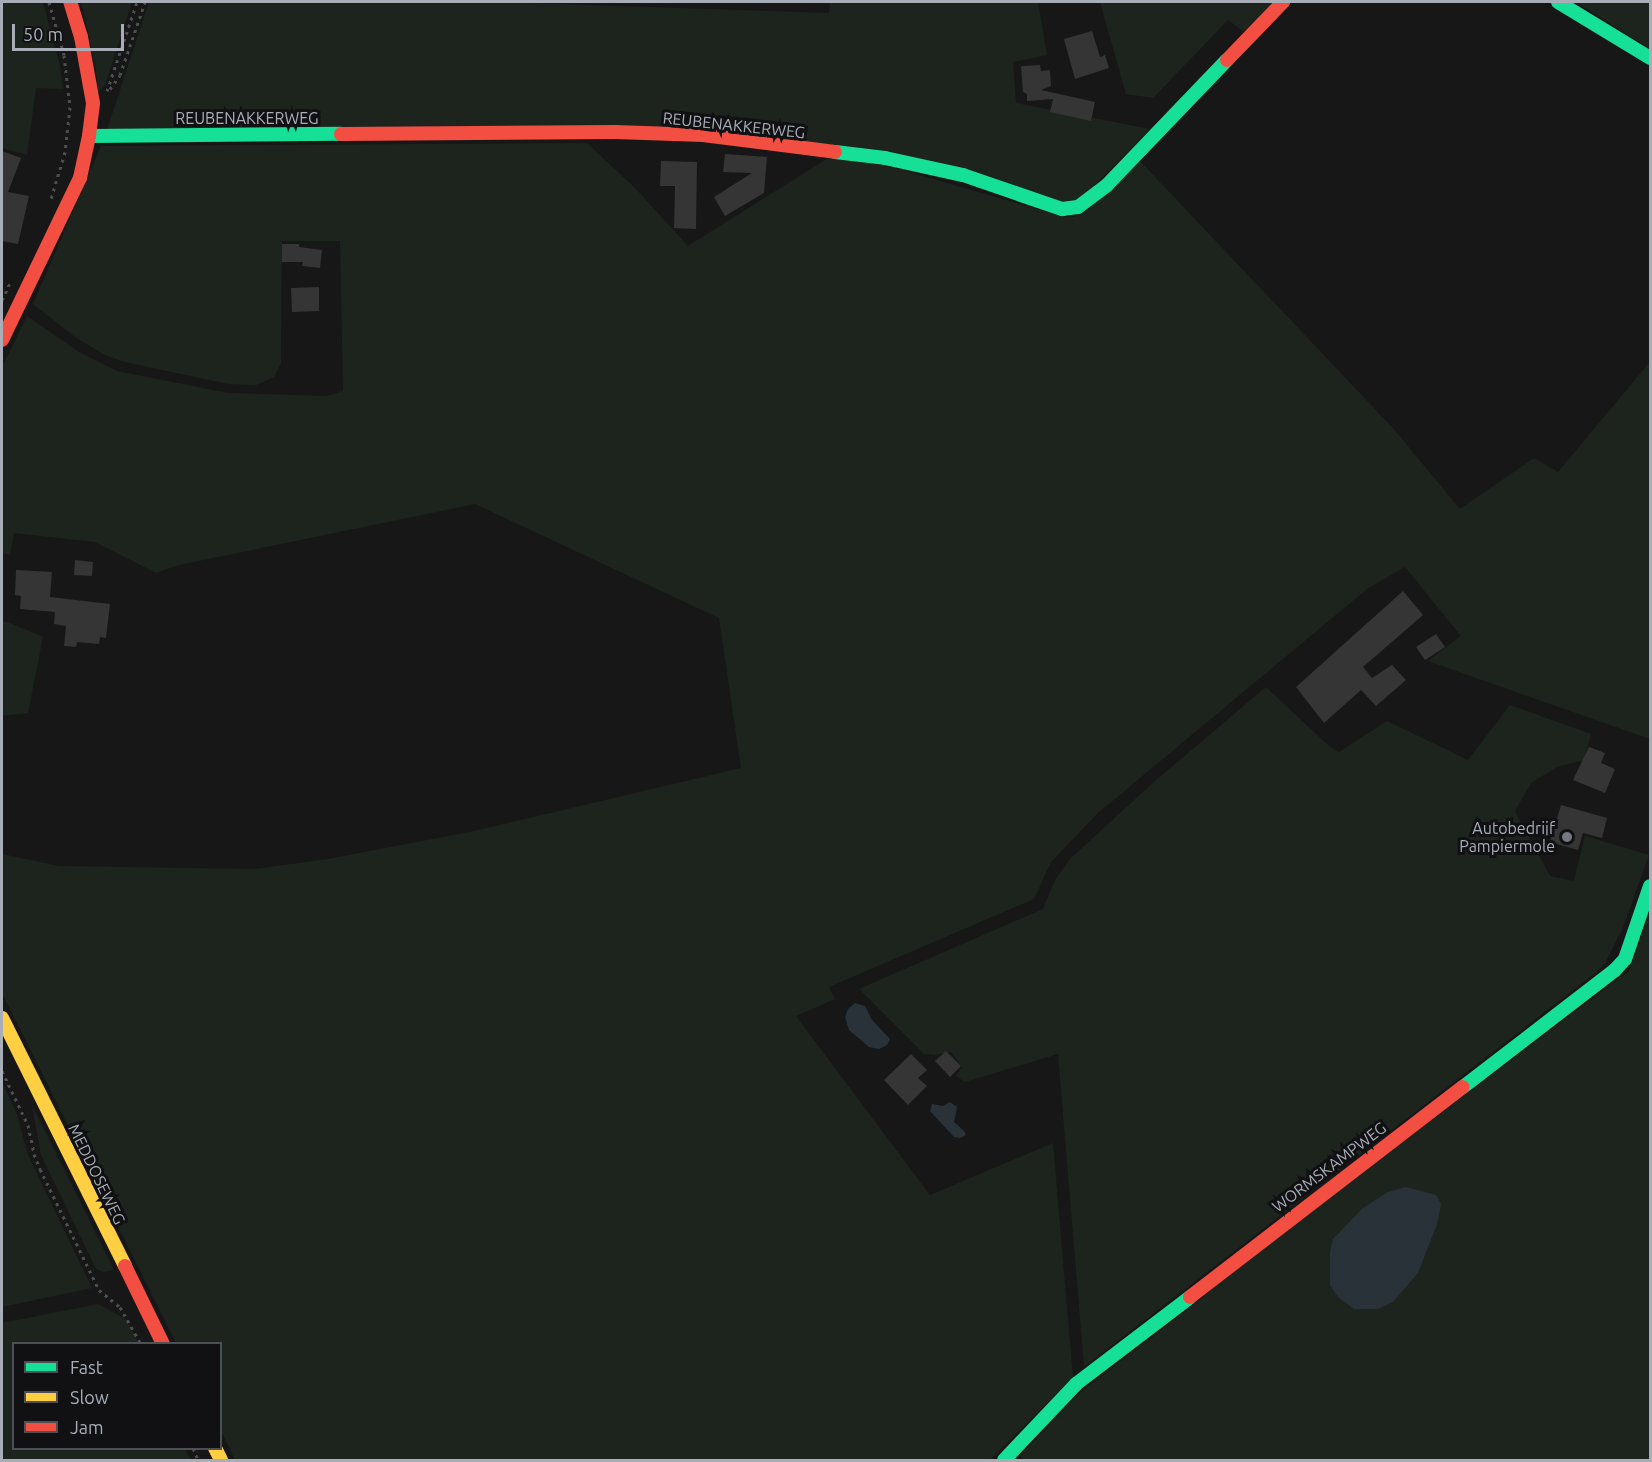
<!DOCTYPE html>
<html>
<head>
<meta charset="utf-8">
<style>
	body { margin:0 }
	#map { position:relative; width:1652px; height:1462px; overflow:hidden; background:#171717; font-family:Ubuntu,sans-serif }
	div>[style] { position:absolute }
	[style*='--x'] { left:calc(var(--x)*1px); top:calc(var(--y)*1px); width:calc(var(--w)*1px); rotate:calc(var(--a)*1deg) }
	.green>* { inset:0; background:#1d241e }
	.water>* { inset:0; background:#2a3239 }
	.building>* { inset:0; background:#353536 }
	.path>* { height:3px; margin-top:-1.5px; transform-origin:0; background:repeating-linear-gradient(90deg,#4d4e52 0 3px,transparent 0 7.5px) }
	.fast>* { height:14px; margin:-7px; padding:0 7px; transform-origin:7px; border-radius:7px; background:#16e098 }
	.slow>* { height:14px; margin:-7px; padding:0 7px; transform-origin:7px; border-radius:7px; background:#ffcf43 }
	.jam>* { height:14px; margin:-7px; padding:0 7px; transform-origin:7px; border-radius:7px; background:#f24e42 }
	.dots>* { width:16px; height:16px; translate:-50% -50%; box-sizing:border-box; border:3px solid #111113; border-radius:50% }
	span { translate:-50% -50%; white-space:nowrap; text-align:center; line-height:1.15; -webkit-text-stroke:6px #111113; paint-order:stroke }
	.street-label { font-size:16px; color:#a8adb8 }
	.poi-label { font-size:16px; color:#a8adb8 }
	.right { translate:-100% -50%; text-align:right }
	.frame { position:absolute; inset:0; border:3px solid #a8adb8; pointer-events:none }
	.legend { position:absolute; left:12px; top:1342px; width:210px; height:108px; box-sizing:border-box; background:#111113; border:2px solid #4d4f55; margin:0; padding:8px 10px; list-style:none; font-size:18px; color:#a8adb8 }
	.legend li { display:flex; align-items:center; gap:12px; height:30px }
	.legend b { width:30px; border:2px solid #4d4f55 }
	.scale { position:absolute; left:12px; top:24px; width:112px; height:27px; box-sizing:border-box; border:3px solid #a8adb8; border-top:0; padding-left:8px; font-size:18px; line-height:21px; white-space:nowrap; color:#a8adb8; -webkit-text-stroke:4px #111113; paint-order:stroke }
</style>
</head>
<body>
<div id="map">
	<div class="green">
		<i style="clip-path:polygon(2px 2px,43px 2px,60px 66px,63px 89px,36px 88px,27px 155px,2px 148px)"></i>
		<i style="clip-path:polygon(81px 2px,132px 2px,105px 85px,98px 92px,95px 63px)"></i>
		<i style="clip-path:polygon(149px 2px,496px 2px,829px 13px,830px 2px,1038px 2px,1047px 55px,1013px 62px,1016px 103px,1150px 129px,1092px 188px,1072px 204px,800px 141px,106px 133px)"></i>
		<i style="clip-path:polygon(1100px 2px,1273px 2px,1244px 32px,1228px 20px,1153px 98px,1126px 94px)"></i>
		<i style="clip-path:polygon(1575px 2px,1650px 2px,1650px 49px,1576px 2px)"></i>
		<i style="clip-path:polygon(587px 143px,635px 188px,688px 246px,830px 157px,881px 164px,1065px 217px,1074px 217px,1086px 210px,1138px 159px,1392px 427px,1460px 509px,1534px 458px,1558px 472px,1650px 362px,1650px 739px,1428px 661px,1461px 636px,1405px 567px,1367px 589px,1098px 813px,1051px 862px,1034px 899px,829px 987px,835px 999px,796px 1016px,930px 1195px,1053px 1143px,1073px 1377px,990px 1460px,235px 1460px,221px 1431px,220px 1344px,176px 1343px,2px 993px,2px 854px,59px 866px,255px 869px,328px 859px,474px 831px,741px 768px,719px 618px,475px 504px,179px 565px,156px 573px,95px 542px,14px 533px,10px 555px,2px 553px,2px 367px,27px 316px,79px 352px,117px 371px,228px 393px,327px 396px,343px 391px,340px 241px,282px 241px,281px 363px,274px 377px,256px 385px,228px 384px,125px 362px,105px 355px,75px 337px,33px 304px,101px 146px)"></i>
		<i style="clip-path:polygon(2px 621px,10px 623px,43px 637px,28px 713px,2px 716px)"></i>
		<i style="clip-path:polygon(1266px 687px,1330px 747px,1339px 752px,1387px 721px,1468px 760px,1510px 705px,1591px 734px,1584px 760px,1557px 767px,1531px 783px,1515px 811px,1550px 876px,1574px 881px,1585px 836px,1649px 855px,1622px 930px,1604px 965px,1594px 974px,1084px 1367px,1058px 1054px,965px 1082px,956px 1076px,962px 1067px,951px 1052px,934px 1055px,924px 1054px,859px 989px,1043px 909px,1055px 880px,1070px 859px,1155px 781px)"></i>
		<i style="clip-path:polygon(1650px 913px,1650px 1460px,1022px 1460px,1021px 1455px,1077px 1395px,1196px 1303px,1273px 1236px,1431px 1121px,1629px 971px)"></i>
		<i style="clip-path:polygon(2px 1081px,17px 1115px,28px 1155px,92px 1288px,2px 1307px)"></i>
		<i style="clip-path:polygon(32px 1105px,114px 1270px,103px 1272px,96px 1269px,41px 1155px)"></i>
		<i style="clip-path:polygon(98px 1304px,127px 1320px,138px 1343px,14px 1344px,14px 1448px,185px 1449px,191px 1460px,2px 1460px,2px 1323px)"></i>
	</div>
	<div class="water">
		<i style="clip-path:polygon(855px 1003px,865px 1006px,872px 1020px,890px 1039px,887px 1045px,879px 1049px,869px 1047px,849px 1030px,845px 1017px,848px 1009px)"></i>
		<i style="clip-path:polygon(950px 1102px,957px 1107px,954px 1122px,964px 1131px,966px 1135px,960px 1138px,954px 1137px,930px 1111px,932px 1104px,943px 1106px)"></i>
		<i style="clip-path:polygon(1406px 1187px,1436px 1195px,1441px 1204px,1437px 1224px,1418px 1273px,1393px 1302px,1378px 1309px,1354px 1309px,1338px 1297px,1330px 1285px,1330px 1252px,1333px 1239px,1363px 1208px,1388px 1192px)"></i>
	</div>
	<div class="building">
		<i style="clip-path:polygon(1092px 31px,1100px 57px,1105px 55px,1109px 68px,1075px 79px,1064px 39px)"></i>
		<i style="clip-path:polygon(1040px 65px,1041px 71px,1050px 70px,1051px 86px,1041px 90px,1095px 102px,1091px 121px,1050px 112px,1053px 99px,1027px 101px,1027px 94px,1023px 92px,1021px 66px)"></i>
		<i style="clip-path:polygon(2px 151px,21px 158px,8px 192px,29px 196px,18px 244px,2px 241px)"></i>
		<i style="clip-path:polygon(725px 154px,767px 157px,764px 193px,725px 216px,714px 197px,752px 173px,723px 172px)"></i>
		<i style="clip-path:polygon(661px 161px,697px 162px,696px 229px,674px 228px,675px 186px,660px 186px)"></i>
		<i style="clip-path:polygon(282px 244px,299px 244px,299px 247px,322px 250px,320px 268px,302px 266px,303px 262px,282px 262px)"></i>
		<i style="clip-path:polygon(319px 287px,319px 311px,292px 312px,291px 288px)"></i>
		<i style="clip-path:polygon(75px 560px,93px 562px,92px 576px,74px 575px)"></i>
		<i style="clip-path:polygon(16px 570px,52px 572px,50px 597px,110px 604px,106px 638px,100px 637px,99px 644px,77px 642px,76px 647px,64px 646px,66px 626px,54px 624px,55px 612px,20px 609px,21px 596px,15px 595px)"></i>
		<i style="clip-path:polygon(1403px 591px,1423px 615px,1363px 667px,1372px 678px,1392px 665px,1406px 680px,1376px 706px,1361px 690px,1324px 723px,1296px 687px)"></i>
		<i style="clip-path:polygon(1436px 634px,1445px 647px,1425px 660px,1416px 647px)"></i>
		<i style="clip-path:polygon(1589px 747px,1605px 753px,1601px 763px,1615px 769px,1605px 793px,1573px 780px)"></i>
		<i style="clip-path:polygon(1561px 805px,1607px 818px,1602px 838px,1583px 833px,1578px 850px,1550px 842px)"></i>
		<i style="clip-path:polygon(946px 1051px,961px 1066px,950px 1077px,935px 1061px)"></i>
		<i style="clip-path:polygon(911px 1054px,927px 1070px,918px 1078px,927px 1086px,908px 1105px,884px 1080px)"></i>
	</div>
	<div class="path">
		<i style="--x:49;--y:2;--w:55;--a:74.2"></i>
		<i style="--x:64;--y:55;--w:52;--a:83.4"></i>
		<i style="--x:70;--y:107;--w:45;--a:96.3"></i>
		<i style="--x:65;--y:152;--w:49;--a:106.6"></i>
		<i style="--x:110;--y:89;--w:17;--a:-54"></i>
		<i style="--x:120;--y:75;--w:77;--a:-71.1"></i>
		<i style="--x:107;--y:91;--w:94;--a:-71.4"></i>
		<i style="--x:2;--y:300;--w:19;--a:-65"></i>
		<i style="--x:2;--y:1071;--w:60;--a:64.3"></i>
		<i style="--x:28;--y:1125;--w:30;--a:78"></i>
		<i style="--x:34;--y:1154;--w:16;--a:68"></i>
		<i style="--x:40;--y:1169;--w:135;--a:64"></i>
		<i style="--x:99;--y:1290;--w:27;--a:39"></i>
		<i style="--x:120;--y:1307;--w:43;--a:60.4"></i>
		<i style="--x:193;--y:1448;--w:13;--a:67"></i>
	</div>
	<div class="fast">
		<i style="--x:1558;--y:2;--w:108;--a:31.3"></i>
		<i style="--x:89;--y:136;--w:252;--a:-0.5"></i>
		<i style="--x:835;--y:152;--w:50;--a:6.8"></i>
		<i style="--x:885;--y:158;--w:80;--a:12.3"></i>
		<i style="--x:963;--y:175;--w:105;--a:19"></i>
		<i style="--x:1062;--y:209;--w:16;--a:-7"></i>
		<i style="--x:1078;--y:207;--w:36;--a:-37"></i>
		<i style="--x:1107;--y:185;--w:173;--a:-46.2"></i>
		<i style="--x:1463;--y:1087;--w:192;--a:-37.6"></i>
		<i style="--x:1615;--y:970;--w:15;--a:-48"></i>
		<i style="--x:1625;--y:959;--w:77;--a:-71.1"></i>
		<i style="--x:1004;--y:1460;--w:105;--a:-46.5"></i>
		<i style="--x:1076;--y:1384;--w:143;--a:-37.3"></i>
	</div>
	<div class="slow">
		<i style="--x:2;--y:1018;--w:277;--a:63.6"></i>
		<i style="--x:215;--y:1448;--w:13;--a:63"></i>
	</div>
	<div class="jam">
		<i style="--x:1227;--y:60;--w:81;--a:-46"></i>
		<i style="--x:341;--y:134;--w:274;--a:-0.4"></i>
		<i style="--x:615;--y:132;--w:88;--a:2"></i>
		<i style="--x:703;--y:135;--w:133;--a:7.3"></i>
		<i style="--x:2;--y:340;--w:180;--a:-64.3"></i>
		<i style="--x:80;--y:178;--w:43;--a:-77.9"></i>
		<i style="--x:89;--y:136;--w:33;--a:-83"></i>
		<i style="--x:93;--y:103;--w:67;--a:-100.3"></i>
		<i style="--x:81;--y:37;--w:37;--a:-107"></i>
		<i style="--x:125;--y:1266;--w:87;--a:64"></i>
		<i style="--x:1190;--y:1297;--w:344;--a:-37.6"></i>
	</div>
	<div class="dots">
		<i style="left:1567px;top:837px;background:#757880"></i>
	</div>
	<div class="street-label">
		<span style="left:247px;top:118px">REUBENAKKERWEG</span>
		<span style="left:734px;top:125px;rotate:6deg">REUBENAKKERWEG</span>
		<span style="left:1329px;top:1167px;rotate:-37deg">WORMSKAMPWEG</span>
		<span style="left:97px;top:1174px;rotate:64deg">MEDDOSEWEG</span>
	</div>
	<div class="poi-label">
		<span class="right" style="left:1555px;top:837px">Autobedrijf<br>Pampiermole</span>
	</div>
	<div class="frame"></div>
	<ul class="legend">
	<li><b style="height:8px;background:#16e098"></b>Fast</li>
	<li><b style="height:8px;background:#ffcf43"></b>Slow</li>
	<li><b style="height:8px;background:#f24e42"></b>Jam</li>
	</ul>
	<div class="scale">50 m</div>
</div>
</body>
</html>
